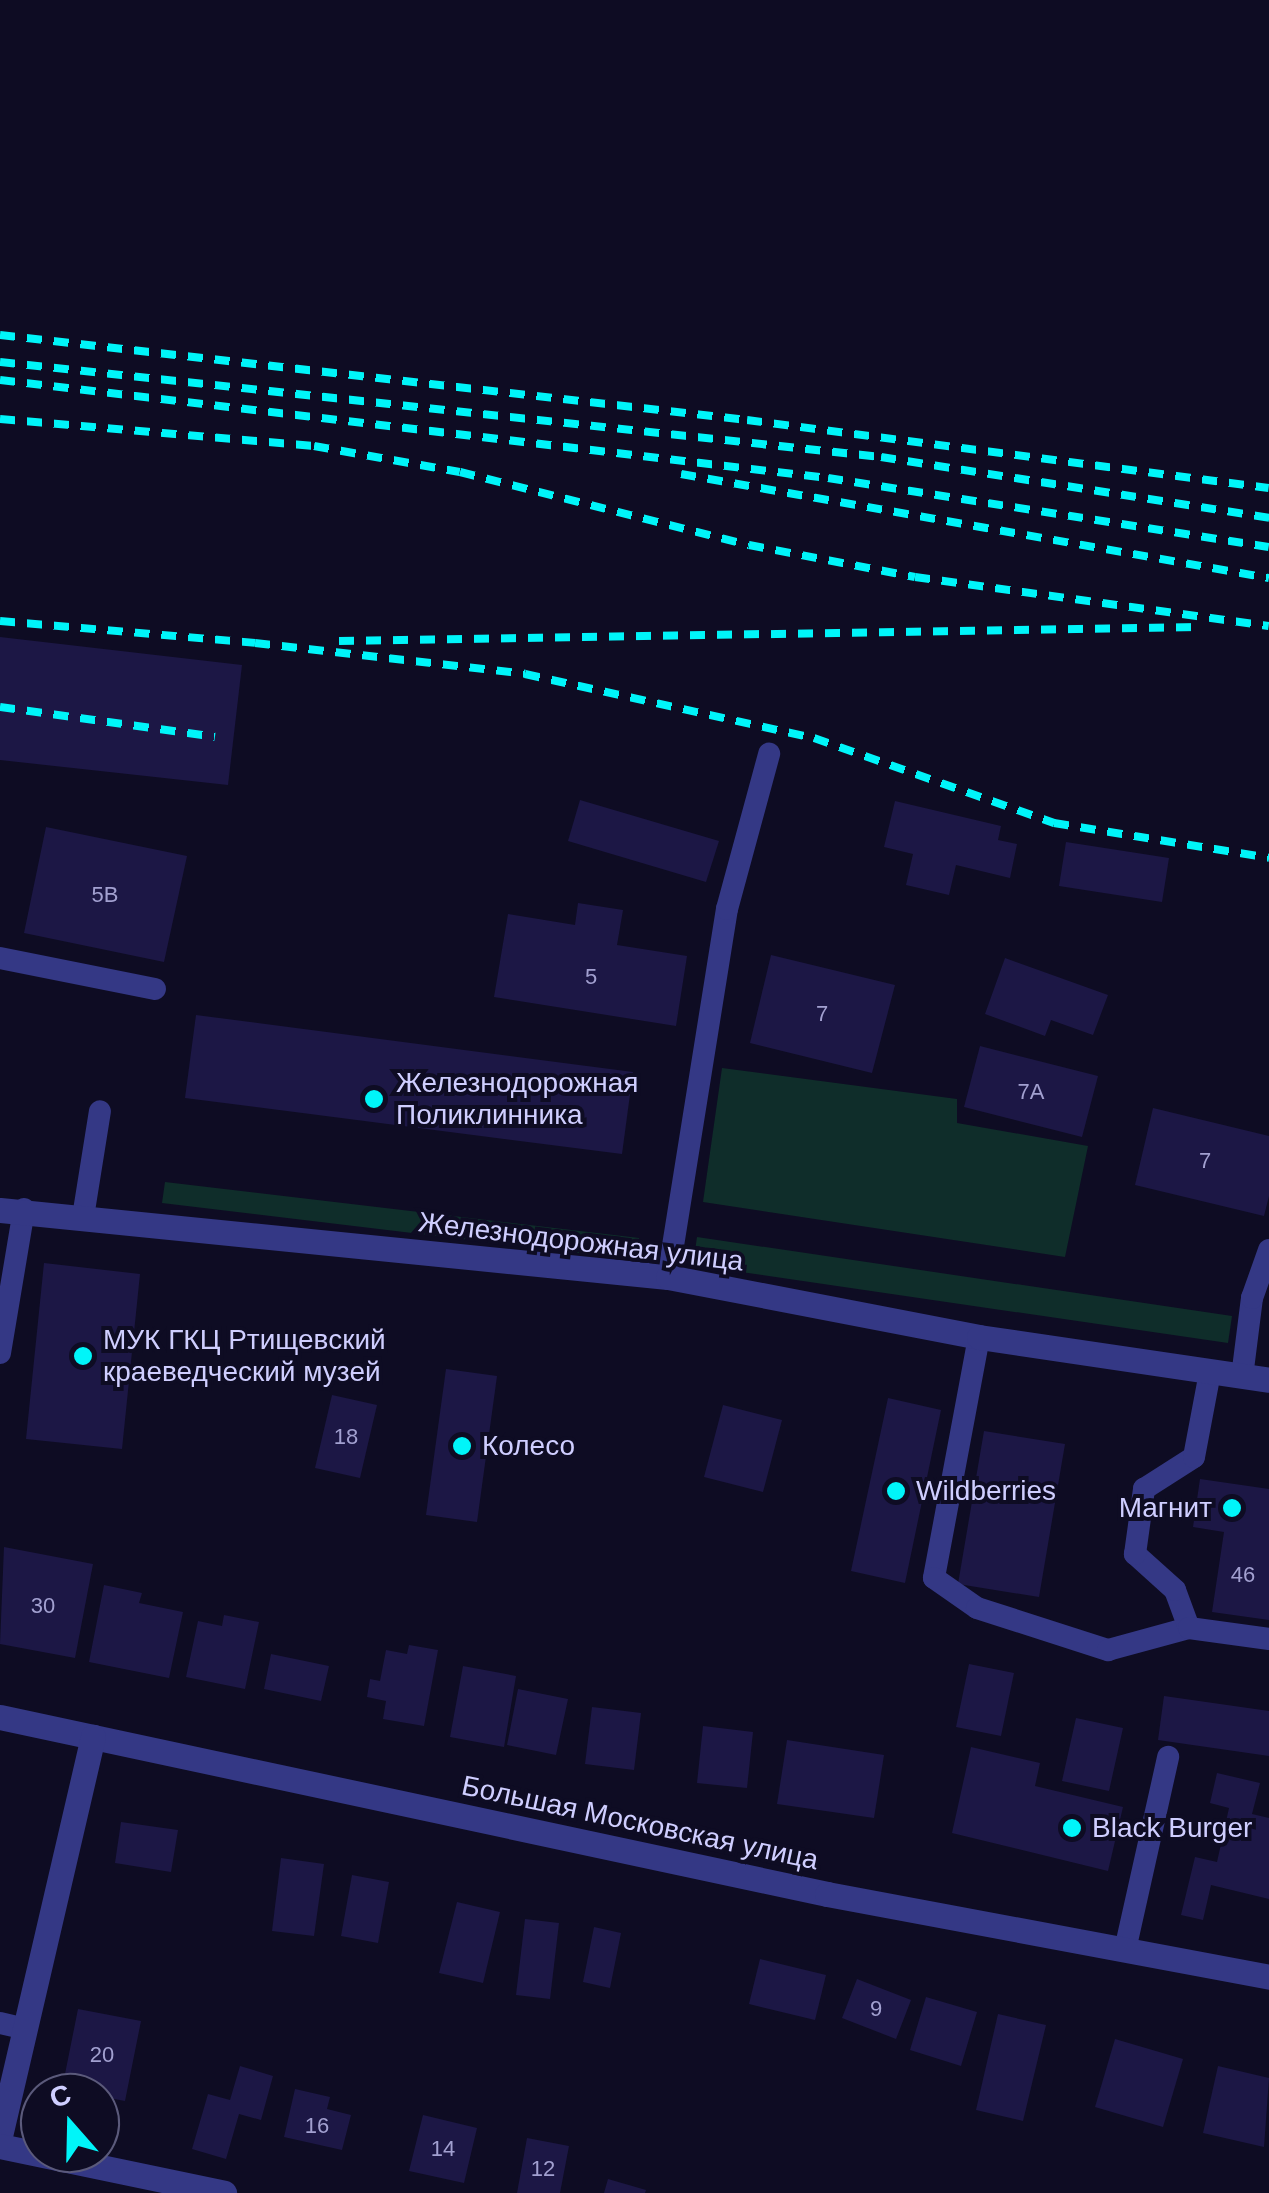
<!DOCTYPE html>
<html>
<head>
<meta charset="utf-8">
<style>
	body { margin:0 }
	#map { position:relative; width:1269px; height:2193px; overflow:hidden; background:#0e0c23; font-family:Arial,sans-serif }
	div>[style] { position:absolute }
	[style*='--x'] { left:calc(var(--x)*1px); top:calc(var(--y)*1px); width:calc(var(--w)*1px); rotate:calc(var(--a)*1deg) }
	.green>* { inset:0; background:#0f2d2a }
	.building>* { inset:0; background:#1c1745 }
	.service>* { height:22px; margin:-11px; padding:0 11px; transform-origin:11px; border-radius:11px; background:#343885 }
	.minor>* { height:25px; margin:-12.5px; padding:0 12.5px; transform-origin:12.5px; border-radius:12.5px; background:#343885 }
	.tertiary>* { height:25px; margin:-12.5px; padding:0 12.5px; transform-origin:12.5px; border-radius:12.5px; background:#343885 }
	.rail>* { height:8px; margin-top:-4px; transform-origin:0; background:repeating-linear-gradient(90deg,#00f5f9 0 15px,transparent 0 27px) }
	.dots>* { width:28px; height:28px; translate:-50% -50%; box-sizing:border-box; border:5px solid #0e0c23; border-radius:50% }
	span { translate:-50% -50%; white-space:nowrap; text-align:center; line-height:1.15; -webkit-text-stroke:8px #0e0c23; paint-order:stroke }
	.number-label { font-size:22px; color:#a2a0d0 }
	.number-label span { -webkit-text-stroke-width:0 }
	.poi-label { font-size:28px; color:#cfceff }
	.left { translate:0 -50%; text-align:left }
	.right { translate:-100% -50%; text-align:right }
	.street-label { font-size:28px; color:#cfceff }
	.north { position:absolute; left:20px; top:2073px; width:100px; height:100px; box-sizing:border-box; background:#0e0c23; border:2px solid #5b5a7b; border-radius:50%; rotate:340deg; font-size:28px; font-weight:700; line-height:40px; text-align:center; color:#cfceff }
	.north::after { content:''; display:block; margin:auto; width:35px; height:45px; background:#00f5f9; clip-path:polygon(50% 0,100% 100%,50% 72%,0 100%) }
</style>
</head>
<body>
<div id="map">
	<div class="green">
		<i style="clip-path:polygon(722px 1068px,957px 1099px,957px 1123px,1088px 1146px,1065px 1257px,703px 1202px)"></i>
		<i style="clip-path:polygon(165px 1182px,639px 1238px,637px 1260px,162px 1203px)"></i>
		<i style="clip-path:polygon(697px 1237px,1232px 1316px,1228px 1343px,693px 1265px)"></i>
	</div>
	<div class="building">
		<i style="clip-path:polygon(0 637px,242px 665px,228px 785px,0 760px)"></i>
		<i style="clip-path:polygon(580px 800px,719px 841px,706px 882px,568px 841px)"></i>
		<i style="clip-path:polygon(895px 801px,1001px 826px,998px 840px,1017px 844px,1010px 878px,956px 865px,949px 895px,906px 885px,913px 854px,884px 847px)"></i>
		<i style="clip-path:polygon(46px 827px,187px 856px,164px 962px,24px 933px)"></i>
		<i style="clip-path:polygon(1066px 842px,1169px 858px,1162px 902px,1059px 886px)"></i>
		<i style="clip-path:polygon(578px 903px,623px 910px,617px 945px,687px 956px,676px 1026px,494px 997px,508px 914px,575px 925px)"></i>
		<i style="clip-path:polygon(771px 955px,895px 985px,872px 1073px,750px 1043px)"></i>
		<i style="clip-path:polygon(1005px 958px,1108px 995px,1093px 1035px,1051px 1020px,1045px 1036px,985px 1014px)"></i>
		<i style="clip-path:polygon(196px 1015px,633px 1072px,622px 1154px,185px 1098px)"></i>
		<i style="clip-path:polygon(980px 1046px,1098px 1076px,1082px 1137px,964px 1107px)"></i>
		<i style="clip-path:polygon(1153px 1108px,1269px 1136px,1269px 1196px,1264px 1216px,1135px 1185px)"></i>
		<i style="clip-path:polygon(44px 1263px,140px 1274px,122px 1449px,26px 1439px)"></i>
		<i style="clip-path:polygon(446px 1369px,497px 1376px,477px 1522px,426px 1515px)"></i>
		<i style="clip-path:polygon(332px 1395px,377px 1405px,360px 1478px,315px 1468px)"></i>
		<i style="clip-path:polygon(888px 1398px,941px 1410px,905px 1583px,851px 1571px)"></i>
		<i style="clip-path:polygon(723px 1405px,782px 1420px,763px 1492px,704px 1477px)"></i>
		<i style="clip-path:polygon(984px 1431px,1065px 1444px,1039px 1597px,958px 1584px)"></i>
		<i style="clip-path:polygon(1200px 1479px,1269px 1489px,1269px 1620px,1212px 1612px,1224px 1532px,1193px 1527px)"></i>
		<i style="clip-path:polygon(4px 1547px,93px 1564px,75px 1658px,0 1644px)"></i>
		<i style="clip-path:polygon(104px 1585px,142px 1593px,139px 1603px,183px 1612px,169px 1678px,89px 1662px)"></i>
		<i style="clip-path:polygon(224px 1615px,259px 1622px,245px 1689px,186px 1677px,198px 1621px,222px 1626px)"></i>
		<i style="clip-path:polygon(409px 1645px,438px 1650px,424px 1726px,383px 1719px,386px 1701px,367px 1697px,370px 1679px,380px 1681px,386px 1650px,407px 1654px)"></i>
		<i style="clip-path:polygon(271px 1654px,329px 1666px,321px 1701px,264px 1689px)"></i>
		<i style="clip-path:polygon(969px 1664px,1014px 1673px,1001px 1736px,956px 1727px)"></i>
		<i style="clip-path:polygon(463px 1666px,516px 1676px,504px 1747px,450px 1737px)"></i>
		<i style="clip-path:polygon(518px 1689px,568px 1699px,556px 1755px,507px 1745px)"></i>
		<i style="clip-path:polygon(1164px 1696px,1269px 1711px,1269px 1756px,1158px 1740px)"></i>
		<i style="clip-path:polygon(592px 1707px,641px 1713px,634px 1770px,585px 1764px)"></i>
		<i style="clip-path:polygon(1076px 1718px,1123px 1728px,1109px 1791px,1062px 1781px)"></i>
		<i style="clip-path:polygon(703px 1726px,753px 1732px,747px 1788px,697px 1783px)"></i>
		<i style="clip-path:polygon(787px 1740px,884px 1755px,874px 1818px,777px 1804px)"></i>
		<i style="clip-path:polygon(971px 1747px,1040px 1763px,1035px 1786px,1123px 1807px,1108px 1871px,952px 1833px)"></i>
		<i style="clip-path:polygon(1217px 1773px,1260px 1783px,1252px 1814px,1269px 1818px,1269px 1899px,1211px 1885px,1203px 1920px,1181px 1915px,1195px 1857px,1217px 1862px,1229px 1808px,1210px 1803px)"></i>
		<i style="clip-path:polygon(121px 1822px,178px 1830px,171px 1872px,115px 1863px)"></i>
		<i style="clip-path:polygon(281px 1858px,324px 1864px,314px 1936px,272px 1931px)"></i>
		<i style="clip-path:polygon(352px 1875px,389px 1882px,378px 1943px,341px 1936px)"></i>
		<i style="clip-path:polygon(457px 1902px,500px 1912px,483px 1983px,439px 1973px)"></i>
		<i style="clip-path:polygon(525px 1919px,559px 1923px,550px 1999px,516px 1995px)"></i>
		<i style="clip-path:polygon(594px 1927px,621px 1933px,610px 1988px,583px 1982px)"></i>
		<i style="clip-path:polygon(760px 1959px,826px 1975px,815px 2020px,749px 2004px)"></i>
		<i style="clip-path:polygon(857px 1979px,911px 2000px,896px 2039px,842px 2018px)"></i>
		<i style="clip-path:polygon(926px 1997px,977px 2012px,961px 2066px,910px 2050px)"></i>
		<i style="clip-path:polygon(78px 2009px,141px 2021px,125px 2101px,62px 2089px)"></i>
		<i style="clip-path:polygon(998px 2014px,1046px 2025px,1023px 2121px,976px 2110px)"></i>
		<i style="clip-path:polygon(1115px 2039px,1183px 2059px,1163px 2127px,1095px 2107px)"></i>
		<i style="clip-path:polygon(240px 2066px,273px 2076px,261px 2120px,239px 2114px,226px 2159px,192px 2149px,208px 2094px,230px 2100px)"></i>
		<i style="clip-path:polygon(1218px 2066px,1269px 2078px,1264px 2147px,1203px 2133px)"></i>
		<i style="clip-path:polygon(295px 2089px,330px 2097px,327px 2109px,351px 2115px,342px 2150px,284px 2137px)"></i>
		<i style="clip-path:polygon(423px 2115px,477px 2128px,464px 2183px,409px 2171px)"></i>
		<i style="clip-path:polygon(527px 2138px,569px 2146px,560px 2193px,517px 2193px)"></i>
		<i style="clip-path:polygon(608px 2179px,646px 2190px,645px 2193px,604px 2193px)"></i>
	</div>
	<div class="service">
		<i style="--x:0;--y:958;--w:158;--a:11.3"></i>
		<i style="--x:83;--y:1217;--w:107;--a:-80.9"></i>
		<i style="--x:668;--y:1277;--w:373;--a:-80.9"></i>
		<i style="--x:727;--y:909;--w:161;--a:-74.8"></i>
		<i style="--x:979;--y:1337;--w:245;--a:100.6"></i>
		<i style="--x:934;--y:1578;--w:52;--a:34.9"></i>
		<i style="--x:977;--y:1608;--w:138;--a:17.8"></i>
		<i style="--x:1108;--y:1650;--w:84;--a:-15.2"></i>
		<i style="--x:1189;--y:1628;--w:40;--a:-110.2"></i>
		<i style="--x:1175;--y:1590;--w:54;--a:-138"></i>
		<i style="--x:1135;--y:1554;--w:66;--a:-82.1"></i>
		<i style="--x:1144;--y:1489;--w:59;--a:-32.6"></i>
		<i style="--x:1194;--y:1457;--w:86;--a:-79.3"></i>
		<i style="--x:0;--y:1353;--w:146;--a:-80.5"></i>
		<i style="--x:1242;--y:1377;--w:80;--a:-82.8"></i>
		<i style="--x:1252;--y:1298;--w:51;--a:-70.5"></i>
		<i style="--x:1189;--y:1628;--w:81;--a:7.8"></i>
		<i style="--x:1125;--y:1950;--w:198;--a:-77.4"></i>
		<i style="--x:0;--y:2023;--w:26;--a:13"></i>
	</div>
	<div class="minor">
		<i style="--x:0;--y:1717;--w:846;--a:12.08"></i>
		<i style="--x:827;--y:1894;--w:450;--a:10.6"></i>
		<i style="--x:0;--y:2136;--w:410;--a:-76.9"></i>
		<i style="--x:0;--y:2146;--w:229;--a:11.8"></i>
	</div>
	<div class="tertiary">
		<i style="--x:0;--y:1210;--w:671;--a:5.73"></i>
		<i style="--x:668;--y:1277;--w:317;--a:10.9"></i>
		<i style="--x:979;--y:1337;--w:293;--a:8.4"></i>
	</div>
	<div class="rail">
		<i style="--x:0;--y:335;--w:752;--a:6.49"></i>
		<i style="--x:747;--y:420;--w:526;--a:7.42"></i>
		<i style="--x:0;--y:362;--w:886;--a:6.15"></i>
		<i style="--x:881;--y:457;--w:393;--a:8.9"></i>
		<i style="--x:0;--y:380;--w:834;--a:6.75"></i>
		<i style="--x:828;--y:478;--w:446;--a:8.9"></i>
		<i style="--x:0;--y:419;--w:315;--a:4.9"></i>
		<i style="--x:314;--y:446;--w:148;--a:10.1"></i>
		<i style="--x:460;--y:472;--w:298;--a:14.2"></i>
		<i style="--x:749;--y:545;--w:169;--a:10.9"></i>
		<i style="--x:915;--y:577;--w:357;--a:7.9"></i>
		<i style="--x:681;--y:474;--w:597;--a:10.03"></i>
		<i style="--x:0;--y:621;--w:256;--a:4.9"></i>
		<i style="--x:255;--y:643;--w:272;--a:6.5"></i>
		<i style="--x:525;--y:674;--w:296;--a:12.5"></i>
		<i style="--x:814;--y:738;--w:255;--a:19.5"></i>
		<i style="--x:1054;--y:823;--w:218;--a:9.2"></i>
		<i style="--x:339;--y:641;--w:860;--a:-0.93"></i>
		<i style="--x:0;--y:707;--w:217;--a:7.9"></i>
	</div>
	<div class="dots">
		<i style="left:374px;top:1099px;background:#00f5f9"></i>
		<i style="left:83px;top:1356px;background:#00f5f9"></i>
		<i style="left:462px;top:1446px;background:#00f5f9"></i>
		<i style="left:896px;top:1491px;background:#00f5f9"></i>
		<i style="left:1232px;top:1508px;background:#00f5f9"></i>
		<i style="left:1072px;top:1828px;background:#00f5f9"></i>
	</div>
	<div class="number-label">
		<span style="left:105px;top:895px">5В</span>
		<span style="left:591px;top:977px">5</span>
		<span style="left:822px;top:1014px">7</span>
		<span style="left:1031px;top:1092px">7А</span>
		<span style="left:1205px;top:1161px">7</span>
		<span style="left:346px;top:1437px">18</span>
		<span style="left:1243px;top:1575px">46</span>
		<span style="left:43px;top:1606px">30</span>
		<span style="left:876px;top:2009px">9</span>
		<span style="left:102px;top:2055px">20</span>
		<span style="left:317px;top:2126px">16</span>
		<span style="left:443px;top:2149px">14</span>
		<span style="left:543px;top:2169px">12</span>
	</div>
	<div class="poi-label">
		<span class="left" style="left:396px;top:1099px">Железнодорожная<br>Поликлинника</span>
		<span class="left" style="left:103px;top:1356px">МУК ГКЦ Ртищевский<br>краеведческий музей</span>
		<span class="left" style="left:482px;top:1446px">Колесо</span>
		<span class="left" style="left:916px;top:1491px">Wildberries</span>
		<span class="right" style="left:1212px;top:1508px">Магнит</span>
		<span class="left" style="left:1092px;top:1828px">Black Burger</span>
	</div>
	<div class="street-label">
		<span style="left:581px;top:1242px;rotate:7deg">Железнодорожная улица</span>
		<span style="left:640px;top:1823px;rotate:12deg">Большая Московская улица</span>
	</div>
	<div class="north">С</div>
</div>
</body>
</html>
